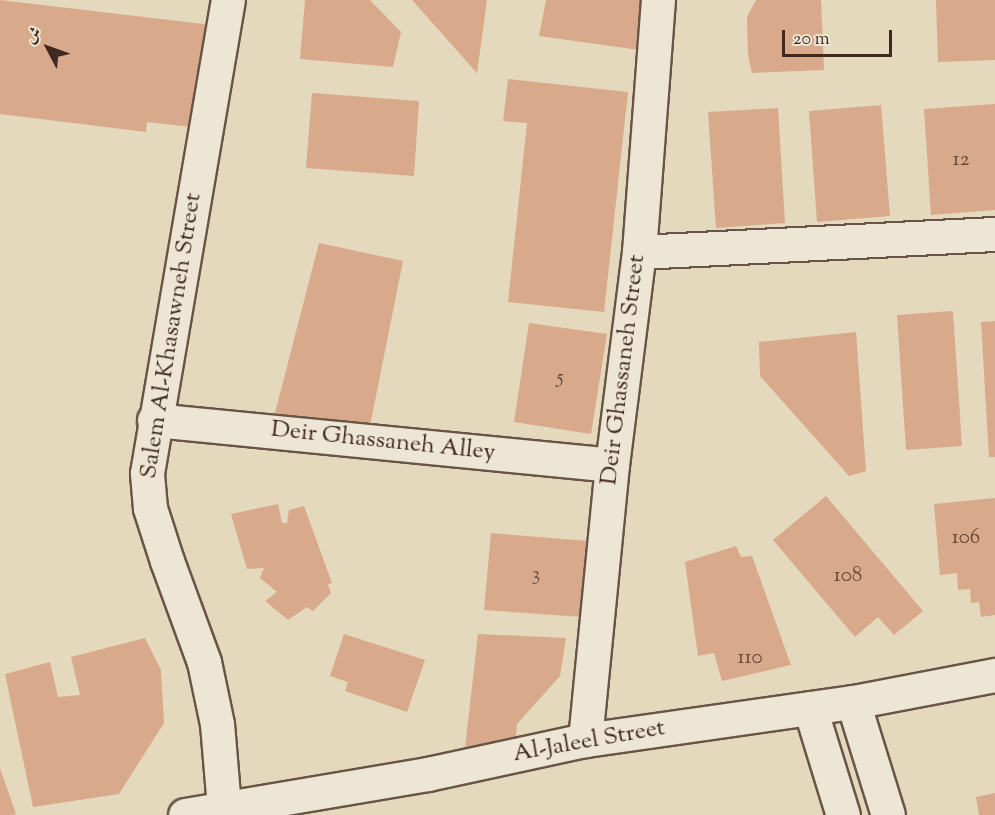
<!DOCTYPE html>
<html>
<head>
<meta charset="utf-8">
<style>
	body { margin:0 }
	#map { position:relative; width:995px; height:815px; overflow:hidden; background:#e5d9bd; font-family:"Sorts Mill Goudy",Amiri,serif }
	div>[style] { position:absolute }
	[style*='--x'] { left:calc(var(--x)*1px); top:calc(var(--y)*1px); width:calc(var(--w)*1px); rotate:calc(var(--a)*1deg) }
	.building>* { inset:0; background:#d8a98b }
	.roads { filter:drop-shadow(2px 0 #685547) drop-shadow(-2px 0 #685547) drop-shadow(0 2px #685547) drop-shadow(0 -2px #685547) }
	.street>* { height:33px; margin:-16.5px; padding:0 16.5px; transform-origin:16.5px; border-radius:16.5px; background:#eee6d4 }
	.secondary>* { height:33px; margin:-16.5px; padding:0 16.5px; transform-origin:16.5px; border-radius:16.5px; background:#eee6d4 }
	span { translate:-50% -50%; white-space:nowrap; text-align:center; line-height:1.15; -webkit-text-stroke:5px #eee6d4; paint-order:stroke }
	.number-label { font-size:21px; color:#65493b }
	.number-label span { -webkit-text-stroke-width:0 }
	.street-label { font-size:24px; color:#3f2920 }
	.north { position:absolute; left:18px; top:18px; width:60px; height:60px; -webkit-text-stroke:4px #eee6d4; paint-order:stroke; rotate:311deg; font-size:16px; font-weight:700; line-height:24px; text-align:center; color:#3f2920 }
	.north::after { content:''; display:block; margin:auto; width:21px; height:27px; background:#3f2920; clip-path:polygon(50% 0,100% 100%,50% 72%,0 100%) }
	.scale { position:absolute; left:782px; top:30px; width:110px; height:27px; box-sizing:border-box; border:3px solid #3f2920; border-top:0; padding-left:8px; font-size:18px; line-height:21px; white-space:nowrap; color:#3f2920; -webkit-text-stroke:4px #eee6d4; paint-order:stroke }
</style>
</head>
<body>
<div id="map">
	<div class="building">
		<i style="clip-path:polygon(0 0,212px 25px,199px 128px,147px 122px,146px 132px,0 114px)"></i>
		<i style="clip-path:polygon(305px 0,370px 0,401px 32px,393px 67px,300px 59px)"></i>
		<i style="clip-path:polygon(412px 0,487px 0,477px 73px)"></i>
		<i style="clip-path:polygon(546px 0,642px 0,639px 50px,539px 36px)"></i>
		<i style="clip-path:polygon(756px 0,821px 0,824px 70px,752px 73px,748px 55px,747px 17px)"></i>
		<i style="clip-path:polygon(936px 0,995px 0,995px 60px,938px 62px)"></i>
		<i style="clip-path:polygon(508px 79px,628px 92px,604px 312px,508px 302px,527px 123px,503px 121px)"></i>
		<i style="clip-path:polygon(312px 93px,419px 101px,414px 176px,306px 168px)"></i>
		<i style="clip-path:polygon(995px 104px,995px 210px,931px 215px,924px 109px)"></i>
		<i style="clip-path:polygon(881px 105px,890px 216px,817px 222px,809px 111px)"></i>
		<i style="clip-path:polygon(778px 108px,785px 223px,716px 228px,708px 112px)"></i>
		<i style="clip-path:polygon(319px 243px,403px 261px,368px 436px,275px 413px)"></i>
		<i style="clip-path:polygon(953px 311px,962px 446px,906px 450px,897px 315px)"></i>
		<i style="clip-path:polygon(995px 321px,995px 457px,989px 457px,981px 322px)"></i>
		<i style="clip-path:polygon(529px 323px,607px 334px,591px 434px,514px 422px)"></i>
		<i style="clip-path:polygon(856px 332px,866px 471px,849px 476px,760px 376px,759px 342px)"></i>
		<i style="clip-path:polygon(826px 496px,923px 611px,894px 635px,878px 617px,855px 637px,773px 540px)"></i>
		<i style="clip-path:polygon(995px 498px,995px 615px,981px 617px,979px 602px,971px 603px,970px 589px,958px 590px,957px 573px,940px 575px,934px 504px)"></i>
		<i style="clip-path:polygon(278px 504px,282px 523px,287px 523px,289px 510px,304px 506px,332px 583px,328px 584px,331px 593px,313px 611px,307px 607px,288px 620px,265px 601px,277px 592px,260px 578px,264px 568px,247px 569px,231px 514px)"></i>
		<i style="clip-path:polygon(491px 533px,588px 541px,582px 617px,484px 610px)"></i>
		<i style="clip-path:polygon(736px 546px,741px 557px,752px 556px,791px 665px,722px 681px,714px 653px,698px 656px,685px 562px)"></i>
		<i style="clip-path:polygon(344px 634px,425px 660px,407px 712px,345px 691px,348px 682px,330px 676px)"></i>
		<i style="clip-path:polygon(478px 634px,566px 638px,560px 676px,517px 724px,516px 737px,501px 751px,465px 748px)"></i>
		<i style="clip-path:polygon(145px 638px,161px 670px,164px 723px,119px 794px,33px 807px,5px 674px,50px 662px,58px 697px,80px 695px,71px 657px)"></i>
		<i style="clip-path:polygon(0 768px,16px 814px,12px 815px,0 815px)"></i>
		<i style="clip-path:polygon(995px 793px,995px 815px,979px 815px,976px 797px)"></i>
	</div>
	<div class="roads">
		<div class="street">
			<i style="--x:639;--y:252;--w:356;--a:-2.9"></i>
			<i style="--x:154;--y:420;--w:460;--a:5.6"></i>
			<i style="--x:853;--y:702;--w:118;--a:72.8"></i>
			<i style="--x:810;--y:708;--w:112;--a:72.9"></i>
			<i style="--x:585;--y:740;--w:276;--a:-84.4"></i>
			<i style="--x:612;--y:465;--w:215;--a:-82.8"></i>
			<i style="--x:639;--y:252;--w:253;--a:-85.7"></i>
			<i style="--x:224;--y:807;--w:83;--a:-94.8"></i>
			<i style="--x:217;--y:724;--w:63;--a:-101.8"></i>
			<i style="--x:204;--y:662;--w:108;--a:-110.1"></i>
			<i style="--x:167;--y:561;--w:56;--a:-107.8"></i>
			<i style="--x:150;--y:508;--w:35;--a:-95"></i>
			<i style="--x:147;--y:473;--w:480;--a:-80.3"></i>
		</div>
		<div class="secondary">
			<i style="--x:185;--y:815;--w:246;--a:-9.6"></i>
			<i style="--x:428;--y:774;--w:161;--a:-12.2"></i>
			<i style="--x:585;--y:740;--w:271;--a:-8.1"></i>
			<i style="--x:853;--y:702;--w:145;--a:-10.8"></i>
		</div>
	</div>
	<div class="number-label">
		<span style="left:961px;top:160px">12</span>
		<span style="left:560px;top:378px">5</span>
		<span style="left:966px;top:538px">106</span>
		<span style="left:536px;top:575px">3</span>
		<span style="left:848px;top:576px">108</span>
		<span style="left:750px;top:658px">110</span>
	</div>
	<div class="street-label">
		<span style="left:172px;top:336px;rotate:-81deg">Salem Al-Khasawneh Street</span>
		<span style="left:624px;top:370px;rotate:-83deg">Deir Ghassaneh Street</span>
		<span style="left:383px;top:442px;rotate:6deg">Deir Ghassaneh Alley</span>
		<span style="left:589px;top:742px;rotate:-10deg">Al-Jaleel Street</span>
	</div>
	<div class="north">ش</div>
	<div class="scale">20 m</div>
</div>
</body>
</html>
